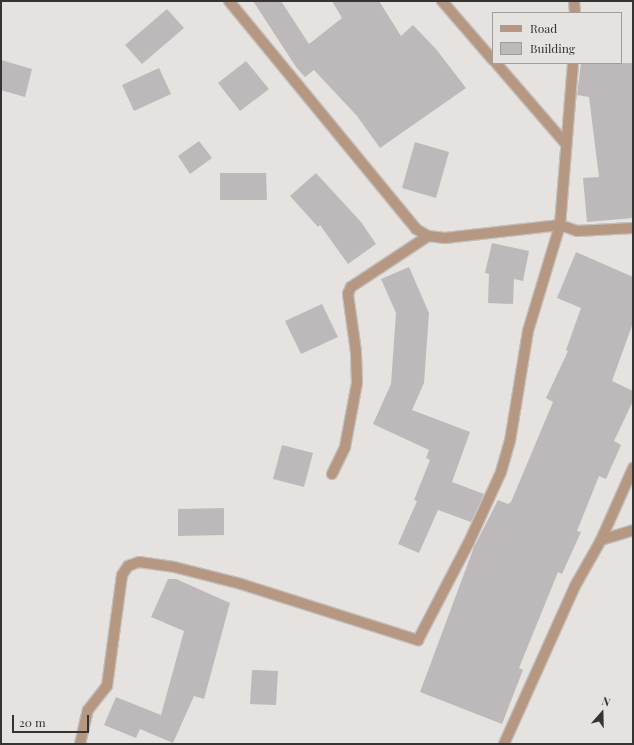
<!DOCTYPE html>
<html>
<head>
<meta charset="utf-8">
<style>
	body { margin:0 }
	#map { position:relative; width:634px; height:745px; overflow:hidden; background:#e5e2e0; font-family:"Playfair Display",serif }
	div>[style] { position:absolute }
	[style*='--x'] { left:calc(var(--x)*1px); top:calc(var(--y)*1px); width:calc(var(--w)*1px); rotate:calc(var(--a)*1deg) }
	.building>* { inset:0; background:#bdb9bb }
	.roads { filter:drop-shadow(1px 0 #c2bfbd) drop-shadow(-1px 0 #c2bfbd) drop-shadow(0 1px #c2bfbd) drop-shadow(0 -1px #c2bfbd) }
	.minor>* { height:10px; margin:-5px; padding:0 5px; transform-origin:5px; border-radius:5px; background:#b69882 }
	span { translate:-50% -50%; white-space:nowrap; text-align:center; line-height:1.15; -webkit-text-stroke:3px #e5e2e0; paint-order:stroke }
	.frame { position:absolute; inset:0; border:2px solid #363433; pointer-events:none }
	.legend { position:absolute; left:492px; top:12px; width:130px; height:52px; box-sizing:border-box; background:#e5e2e0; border:1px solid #9f9c9b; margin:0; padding:5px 7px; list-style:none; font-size:12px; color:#363433 }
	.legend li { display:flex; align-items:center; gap:8px; height:20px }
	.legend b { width:20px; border:1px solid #9f9c9b }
	.north { position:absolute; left:582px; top:693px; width:40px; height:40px; -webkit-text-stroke:3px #e5e2e0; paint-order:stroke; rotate:20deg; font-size:11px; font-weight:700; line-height:16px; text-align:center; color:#363433 }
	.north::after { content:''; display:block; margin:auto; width:14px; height:18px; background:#363433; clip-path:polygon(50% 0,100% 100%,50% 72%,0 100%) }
	.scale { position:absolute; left:12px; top:715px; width:77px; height:18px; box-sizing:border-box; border:2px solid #363433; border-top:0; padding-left:5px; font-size:12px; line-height:14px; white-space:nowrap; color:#363433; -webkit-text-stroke:3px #e5e2e0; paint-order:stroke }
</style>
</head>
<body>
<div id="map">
	<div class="building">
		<i style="clip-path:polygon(253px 1px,281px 1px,309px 44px,342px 18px,332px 1px,379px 1px,401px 36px,413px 25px,436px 49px,466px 88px,380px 148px,357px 116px,314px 70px,305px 77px,296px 67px)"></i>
		<i style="clip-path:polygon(167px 9px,184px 28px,142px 64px,125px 45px)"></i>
		<i style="clip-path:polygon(1px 60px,32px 69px,25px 97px,1px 90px)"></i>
		<i style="clip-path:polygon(246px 61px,269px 89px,240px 111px,218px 83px)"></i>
		<i style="clip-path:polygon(581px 63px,633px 63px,633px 218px,587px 222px,583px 178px,599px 177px,589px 97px,577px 95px)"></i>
		<i style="clip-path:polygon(159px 68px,171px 94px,134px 111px,122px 85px)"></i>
		<i style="clip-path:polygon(199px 141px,212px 158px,190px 174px,178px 156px)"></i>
		<i style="clip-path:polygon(415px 142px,449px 152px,436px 198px,402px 188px)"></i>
		<i style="clip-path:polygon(220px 173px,266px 173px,267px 200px,220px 200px)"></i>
		<i style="clip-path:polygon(316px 173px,361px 222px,376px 244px,348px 264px,320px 225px,318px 227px,290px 196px)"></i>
		<i style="clip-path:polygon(492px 243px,529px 251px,523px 281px,514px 279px,513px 304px,488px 303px,489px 274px,485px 273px)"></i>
		<i style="clip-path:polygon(576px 252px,633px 277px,633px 323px,612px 381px,633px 391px,633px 401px,614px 441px,621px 445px,606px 479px,599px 476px,577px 531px,581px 532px,562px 574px,558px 572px,519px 668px,523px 670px,502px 724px,420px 692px,474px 547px,498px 500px,508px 504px,511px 502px,553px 402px,546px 398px,568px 351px,566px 350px,581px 308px,557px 298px)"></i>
		<i style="clip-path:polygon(409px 267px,429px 313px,424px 383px,412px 410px,470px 432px,452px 482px,484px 494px,471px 522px,438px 510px,419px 553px,398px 544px,417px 501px,414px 500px,430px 460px,426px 458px,429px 450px,373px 424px,391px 384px,396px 313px,381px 279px)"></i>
		<i style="clip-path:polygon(322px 304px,338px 337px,301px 354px,285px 321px)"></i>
		<i style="clip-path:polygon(282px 445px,313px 453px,304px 487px,273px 479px)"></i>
		<i style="clip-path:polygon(224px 508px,224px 535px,178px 536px,178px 509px)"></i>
		<i style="clip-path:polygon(168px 579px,176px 579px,230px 603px,204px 699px,194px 696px,173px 743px,140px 729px,136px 738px,104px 725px,116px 697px,161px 715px,184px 631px,151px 617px)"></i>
		<i style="clip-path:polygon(252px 670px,278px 671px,276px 705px,250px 704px)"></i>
	</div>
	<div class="roads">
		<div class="minor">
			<i style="--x:229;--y:1;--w:295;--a:50.6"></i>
			<i style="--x:416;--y:229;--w:14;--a:30"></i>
			<i style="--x:428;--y:236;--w:17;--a:7"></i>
			<i style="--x:445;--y:238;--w:116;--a:-6.4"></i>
			<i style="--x:560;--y:225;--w:18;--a:19"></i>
			<i style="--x:577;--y:231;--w:56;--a:-3.1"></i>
			<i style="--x:442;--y:1;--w:78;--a:49.2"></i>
			<i style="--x:574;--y:1;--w:12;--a:85"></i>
			<i style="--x:496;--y:63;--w:106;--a:49.2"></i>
			<i style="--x:332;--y:474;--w:30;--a:-64"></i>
			<i style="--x:345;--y:447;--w:65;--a:-79.4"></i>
			<i style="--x:357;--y:383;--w:31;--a:-92"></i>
			<i style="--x:356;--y:352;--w:59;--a:-97.9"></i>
			<i style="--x:348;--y:294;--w:8;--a:-67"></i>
			<i style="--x:351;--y:287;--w:92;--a:-33.5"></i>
			<i style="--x:601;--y:540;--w:34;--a:-17"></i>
			<i style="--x:80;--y:744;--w:35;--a:-77"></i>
			<i style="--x:88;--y:710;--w:31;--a:-52"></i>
			<i style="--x:107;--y:686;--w:112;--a:-82.3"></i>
			<i style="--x:122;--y:575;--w:11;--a:-56"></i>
			<i style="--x:128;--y:566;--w:12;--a:-20"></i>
			<i style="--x:139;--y:562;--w:35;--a:8"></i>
			<i style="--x:174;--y:567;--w:69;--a:14.2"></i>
			<i style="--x:241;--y:584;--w:186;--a:17.6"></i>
			<i style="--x:418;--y:640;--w:110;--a:-62.5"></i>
			<i style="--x:469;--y:542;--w:77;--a:-65.4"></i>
			<i style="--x:501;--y:472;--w:32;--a:-74"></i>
			<i style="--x:510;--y:441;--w:111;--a:-80.7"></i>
			<i style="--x:528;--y:331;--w:111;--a:-73.2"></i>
			<i style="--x:560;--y:225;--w:163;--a:-85.4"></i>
			<i style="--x:504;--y:744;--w:173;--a:-65.8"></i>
			<i style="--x:575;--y:586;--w:53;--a:-60.5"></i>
			<i style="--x:601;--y:540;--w:79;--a:-66"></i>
		</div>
	</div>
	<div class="frame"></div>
	<ul class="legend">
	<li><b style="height:5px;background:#b69882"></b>Road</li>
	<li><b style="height:11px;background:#bdb9bb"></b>Building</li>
	</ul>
	<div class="north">N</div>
	<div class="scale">20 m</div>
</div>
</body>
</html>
